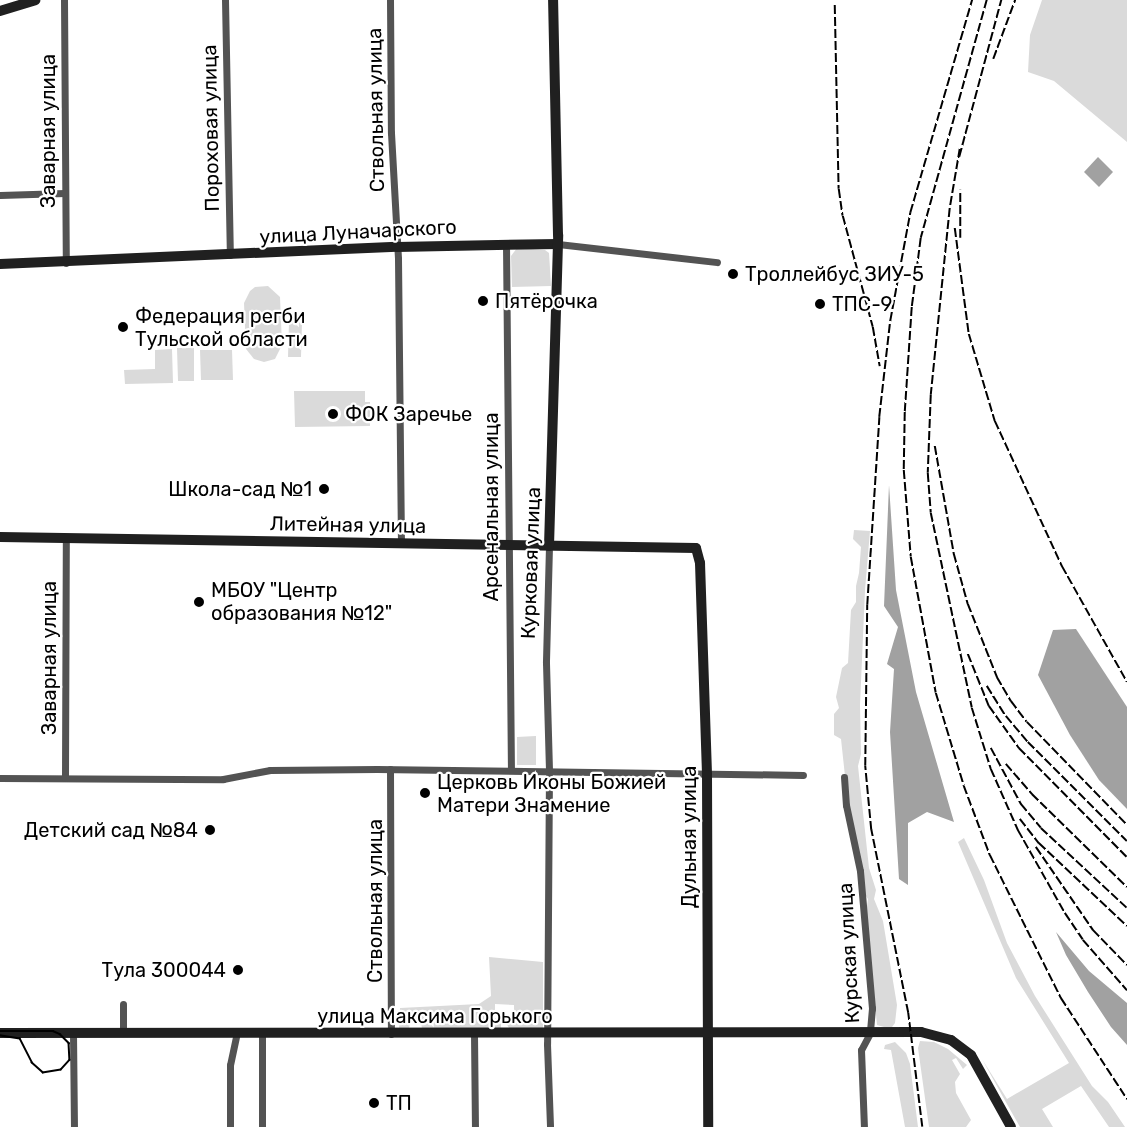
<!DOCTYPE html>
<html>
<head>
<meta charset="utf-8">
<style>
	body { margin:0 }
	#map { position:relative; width:1127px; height:1127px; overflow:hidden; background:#fff; font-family:Rubik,sans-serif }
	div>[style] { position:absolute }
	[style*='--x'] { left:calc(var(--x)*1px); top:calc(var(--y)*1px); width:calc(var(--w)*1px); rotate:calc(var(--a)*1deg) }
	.green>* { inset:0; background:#dadada }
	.water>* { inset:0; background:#a1a1a1 }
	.street>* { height:7px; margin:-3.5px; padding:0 3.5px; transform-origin:3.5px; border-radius:3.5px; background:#535353 }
	.secondary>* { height:10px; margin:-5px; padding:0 5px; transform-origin:5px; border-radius:5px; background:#202020 }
	.tram>* { height:1.5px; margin:-0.75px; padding:0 0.75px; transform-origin:0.75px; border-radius:0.75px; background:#000 }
	.rail>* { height:1.5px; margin-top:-0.75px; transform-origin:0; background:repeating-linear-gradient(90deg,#000 0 9px,transparent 0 12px) }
	.dots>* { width:16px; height:16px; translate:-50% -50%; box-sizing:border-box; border:3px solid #fff; border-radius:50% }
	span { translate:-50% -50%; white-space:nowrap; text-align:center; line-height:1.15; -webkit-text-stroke:4.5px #fff; paint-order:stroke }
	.street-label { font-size:20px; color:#000 }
	.poi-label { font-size:20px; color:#000 }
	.left { translate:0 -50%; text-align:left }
	.right { translate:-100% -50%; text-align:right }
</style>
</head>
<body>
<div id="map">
	<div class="green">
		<i style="clip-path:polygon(1042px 0,1127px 0,1127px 142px,1054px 81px,1028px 72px,1030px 35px)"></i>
		<i style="clip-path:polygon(517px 248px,545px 250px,549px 253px,551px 286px,512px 287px,511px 256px)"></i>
		<i style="clip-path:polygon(268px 286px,280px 297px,282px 345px,275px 359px,264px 362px,254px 359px,246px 349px,244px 303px,250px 291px,255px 287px)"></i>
		<i style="clip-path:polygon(289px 322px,302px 322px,301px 357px,288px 357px)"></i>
		<i style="clip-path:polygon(177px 348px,194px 348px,194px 381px,178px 381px)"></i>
		<i style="clip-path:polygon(172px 349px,173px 383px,125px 384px,124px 370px,155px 369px,155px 350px)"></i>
		<i style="clip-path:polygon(200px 350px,232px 350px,233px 380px,201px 380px)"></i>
		<i style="clip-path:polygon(294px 391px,365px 391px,365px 402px,370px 402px,370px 426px,295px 427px)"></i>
		<i style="clip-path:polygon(854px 530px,870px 531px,865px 590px,860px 705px,861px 754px,858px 766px,869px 868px,876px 890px,874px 899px,883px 921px,897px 1005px,895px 1023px,892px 1027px,884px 1027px,877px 1025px,866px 913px,868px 899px,864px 893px,848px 804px,841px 739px,834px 735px,834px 714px,839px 708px,836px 697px,842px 668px,848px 663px,851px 610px,856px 602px,856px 586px,859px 573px,861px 547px,853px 539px)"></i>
		<i style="clip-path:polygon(536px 736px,536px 765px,517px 765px,517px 737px)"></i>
		<i style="clip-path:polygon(964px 838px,984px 880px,1007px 943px,1035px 996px,1092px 1086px,1108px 1102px,1125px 1127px,1109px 1127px,1081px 1086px,1042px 1109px,1053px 1127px,1020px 1127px,1003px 1097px,982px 1059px,1007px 1099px,1069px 1063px,1016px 978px,958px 842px)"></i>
		<i style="clip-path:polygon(489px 957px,543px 962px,543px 1029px,509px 1028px,506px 1023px,507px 1017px,514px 1013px,514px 1005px,495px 1004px,495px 1018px,501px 1023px,501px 1031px,422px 1029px,421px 1022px,410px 1022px,409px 1029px,399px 1029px,400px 1008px,479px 1004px,491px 996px)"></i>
		<i style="clip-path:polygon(920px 1041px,934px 1042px,948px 1049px,967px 1065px,963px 1069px,956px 1058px,952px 1060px,960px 1074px,955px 1082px,956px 1093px,971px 1120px,966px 1127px,929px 1127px,918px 1048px)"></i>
		<i style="clip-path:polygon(895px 1042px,906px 1053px,910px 1064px,918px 1127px,905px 1127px,891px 1050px,884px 1049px,885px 1045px)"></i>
	</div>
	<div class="water">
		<i style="clip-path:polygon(1098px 157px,1113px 172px,1099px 187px,1084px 172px)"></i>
		<i style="clip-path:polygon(889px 485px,896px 590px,916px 692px,954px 822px,927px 812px,908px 823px,908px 885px,899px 879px,890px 732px,894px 669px,887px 664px,898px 627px,884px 606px)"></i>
		<i style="clip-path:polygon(1076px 629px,1127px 707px,1127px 809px,1099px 780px,1070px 735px,1038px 675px,1053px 630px)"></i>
		<i style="clip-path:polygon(1056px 932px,1089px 971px,1127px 1003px,1127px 1045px,1111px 1027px,1088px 992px,1066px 955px)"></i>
	</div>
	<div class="street">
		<i style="--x:64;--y:0;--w:263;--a:89.6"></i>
		<i style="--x:225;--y:0;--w:255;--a:88.9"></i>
		<i style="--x:390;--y:0;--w:133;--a:89.6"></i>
		<i style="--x:391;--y:133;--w:126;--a:86.8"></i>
		<i style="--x:398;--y:259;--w:285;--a:89.4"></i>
		<i style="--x:0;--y:195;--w:65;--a:-1.8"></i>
		<i style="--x:506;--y:244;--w:526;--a:89.46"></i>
		<i style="--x:558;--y:244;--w:160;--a:6.5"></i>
		<i style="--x:549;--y:546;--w:117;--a:91.5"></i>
		<i style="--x:546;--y:663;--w:108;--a:88.4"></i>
		<i style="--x:549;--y:771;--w:273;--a:90.4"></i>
		<i style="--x:547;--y:1044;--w:83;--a:87.9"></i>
		<i style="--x:390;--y:769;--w:265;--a:89.8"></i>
		<i style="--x:844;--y:777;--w:28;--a:86"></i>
		<i style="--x:846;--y:805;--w:67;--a:78"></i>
		<i style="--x:860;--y:871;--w:138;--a:85"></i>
		<i style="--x:872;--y:1008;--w:25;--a:95"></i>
		<i style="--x:870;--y:1033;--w:19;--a:118"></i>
		<i style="--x:861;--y:1050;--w:77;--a:87.8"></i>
		<i style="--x:0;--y:778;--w:223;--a:0.3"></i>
		<i style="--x:223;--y:779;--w:48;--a:-10.8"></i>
		<i style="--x:270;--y:770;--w:107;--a:-0.5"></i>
		<i style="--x:377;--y:769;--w:426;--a:0.8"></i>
		<i style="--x:65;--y:778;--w:239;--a:-89.8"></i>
		<i style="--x:73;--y:1033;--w:94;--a:89.4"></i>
		<i style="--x:123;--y:1033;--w:29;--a:-90"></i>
		<i style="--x:262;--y:1033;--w:94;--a:90"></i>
		<i style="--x:474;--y:1034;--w:93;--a:89.4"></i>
		<i style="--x:230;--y:1127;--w:62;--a:-90"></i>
		<i style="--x:230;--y:1065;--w:33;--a:-78"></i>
	</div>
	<div class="secondary">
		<i style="--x:0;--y:11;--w:37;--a:-17"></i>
		<i style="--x:0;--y:264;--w:397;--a:-2.5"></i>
		<i style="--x:397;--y:247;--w:161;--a:-1.1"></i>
		<i style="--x:0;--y:537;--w:696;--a:0.91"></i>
		<i style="--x:696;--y:548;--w:16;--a:75"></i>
		<i style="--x:700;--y:563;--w:212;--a:88.1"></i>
		<i style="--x:707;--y:775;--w:352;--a:89.8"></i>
		<i style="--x:549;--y:546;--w:311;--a:-88.3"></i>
		<i style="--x:558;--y:235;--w:235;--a:-91.2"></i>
		<i style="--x:0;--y:1033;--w:921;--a:-0.06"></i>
		<i style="--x:921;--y:1032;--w:31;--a:15"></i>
		<i style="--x:951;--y:1040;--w:25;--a:37"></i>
		<i style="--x:971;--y:1055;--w:82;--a:60.9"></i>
	</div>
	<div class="tram">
		<i style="--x:0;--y:1031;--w:53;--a:0"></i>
		<i style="--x:53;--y:1031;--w:8;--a:23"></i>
		<i style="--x:60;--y:1034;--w:13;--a:45"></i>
		<i style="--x:69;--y:1043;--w:17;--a:87"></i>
		<i style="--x:70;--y:1060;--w:13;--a:132"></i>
		<i style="--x:61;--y:1070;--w:18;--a:171"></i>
		<i style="--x:43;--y:1073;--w:15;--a:-138"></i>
		<i style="--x:32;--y:1063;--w:27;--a:-117"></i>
		<i style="--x:20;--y:1039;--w:20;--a:-171"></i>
	</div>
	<div class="rail">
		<i style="--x:987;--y:0;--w:247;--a:105.5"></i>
		<i style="--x:921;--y:238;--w:70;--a:97.4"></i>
		<i style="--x:912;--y:307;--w:105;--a:93.8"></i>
		<i style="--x:905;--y:412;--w:58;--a:91"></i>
		<i style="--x:904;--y:470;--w:87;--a:85.4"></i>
		<i style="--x:911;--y:557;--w:138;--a:79.6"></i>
		<i style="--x:936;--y:693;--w:97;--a:73.2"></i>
		<i style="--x:964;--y:786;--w:74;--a:69.4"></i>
		<i style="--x:990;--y:855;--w:160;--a:63.6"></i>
		<i style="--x:1061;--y:998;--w:121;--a:56.8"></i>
		<i style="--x:835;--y:5;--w:184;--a:88.8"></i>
		<i style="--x:839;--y:189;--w:27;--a:82"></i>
		<i style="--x:843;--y:216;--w:115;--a:74.9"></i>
		<i style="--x:873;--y:327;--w:40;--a:80"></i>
		<i style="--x:993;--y:59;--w:63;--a:-69.6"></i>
		<i style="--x:960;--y:149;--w:60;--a:99.6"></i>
		<i style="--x:950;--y:208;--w:188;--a:95.8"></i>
		<i style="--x:931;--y:395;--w:78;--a:92.2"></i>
		<i style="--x:928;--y:473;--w:40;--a:85.7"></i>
		<i style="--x:931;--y:513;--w:199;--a:78.1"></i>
		<i style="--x:972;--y:708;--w:64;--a:72.7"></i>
		<i style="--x:991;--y:769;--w:67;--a:66.1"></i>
		<i style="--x:1018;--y:830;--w:95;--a:60.5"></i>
		<i style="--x:1065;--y:913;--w:32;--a:56"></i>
		<i style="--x:1083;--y:940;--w:67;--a:48.7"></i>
		<i style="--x:959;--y:157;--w:163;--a:-75"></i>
		<i style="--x:955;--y:228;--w:107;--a:82.5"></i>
		<i style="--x:969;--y:334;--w:91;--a:73.4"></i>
		<i style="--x:995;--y:421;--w:160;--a:65.2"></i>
		<i style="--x:1062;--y:566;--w:133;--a:60.7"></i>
		<i style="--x:960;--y:238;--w:48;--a:-90"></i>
		<i style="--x:935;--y:446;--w:110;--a:80"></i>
		<i style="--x:954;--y:554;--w:52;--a:74.4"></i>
		<i style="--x:968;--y:604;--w:79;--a:68.3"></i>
		<i style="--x:997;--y:677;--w:28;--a:60"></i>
		<i style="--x:1011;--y:701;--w:26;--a:53"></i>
		<i style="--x:1027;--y:722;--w:144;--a:45.8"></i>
		<i style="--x:968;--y:654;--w:56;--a:68"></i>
		<i style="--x:989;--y:706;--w:52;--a:54.5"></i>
		<i style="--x:1019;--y:748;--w:153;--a:45.3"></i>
		<i style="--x:987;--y:686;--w:36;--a:58"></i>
		<i style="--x:1006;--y:716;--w:34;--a:50"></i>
		<i style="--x:1028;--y:742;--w:140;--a:45"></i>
		<i style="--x:991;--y:748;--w:64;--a:61.8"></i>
		<i style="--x:1021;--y:804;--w:31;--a:50"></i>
		<i style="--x:1041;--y:828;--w:117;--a:42.9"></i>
		<i style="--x:1006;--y:764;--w:40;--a:49"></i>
		<i style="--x:1032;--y:794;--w:133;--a:44.4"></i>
		<i style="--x:1020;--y:819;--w:31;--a:52"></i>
		<i style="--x:1039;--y:843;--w:121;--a:43.3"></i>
		<i style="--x:1036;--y:847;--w:101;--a:55.5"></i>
		<i style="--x:1093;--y:930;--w:49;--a:45.8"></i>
		<i style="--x:922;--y:1127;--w:115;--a:-97"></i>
		<i style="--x:908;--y:1013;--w:187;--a:-101.4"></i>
		<i style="--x:871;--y:830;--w:64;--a:-95.4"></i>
		<i style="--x:865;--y:766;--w:161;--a:-89.3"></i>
		<i style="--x:867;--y:605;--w:188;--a:-86.3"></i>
		<i style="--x:879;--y:417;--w:97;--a:-83.5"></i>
		<i style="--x:890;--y:321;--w:110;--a:-79.5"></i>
		<i style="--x:910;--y:213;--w:222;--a:-73.8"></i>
	</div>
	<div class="dots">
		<i style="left:733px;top:274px;background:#000"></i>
		<i style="left:483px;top:301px;background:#000"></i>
		<i style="left:820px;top:304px;background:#000"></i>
		<i style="left:123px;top:327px;background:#000"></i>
		<i style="left:333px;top:414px;background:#000"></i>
		<i style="left:324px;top:489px;background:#000"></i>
		<i style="left:199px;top:602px;background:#000"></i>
		<i style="left:425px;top:793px;background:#000"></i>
		<i style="left:210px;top:830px;background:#000"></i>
		<i style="left:238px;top:970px;background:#000"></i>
		<i style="left:374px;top:1103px;background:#000"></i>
	</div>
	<div class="street-label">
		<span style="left:376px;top:110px;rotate:-91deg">Ствольная улица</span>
		<span style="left:211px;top:128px;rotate:-91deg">Пороховая улица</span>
		<span style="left:48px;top:131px;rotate:-90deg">Заварная улица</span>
		<span style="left:358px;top:232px;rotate:-3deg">улица Луначарского</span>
		<span style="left:491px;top:507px;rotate:-90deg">Арсенальная улица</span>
		<span style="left:348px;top:525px;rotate:1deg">Литейная улица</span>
		<span style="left:531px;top:563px;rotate:-88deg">Курковая улица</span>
		<span style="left:49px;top:658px;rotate:-90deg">Заварная улица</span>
		<span style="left:689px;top:837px;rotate:-90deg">Дульная улица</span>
		<span style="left:375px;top:901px;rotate:-90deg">Ствольная улица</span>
		<span style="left:849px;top:953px;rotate:-93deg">Курская улица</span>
		<span style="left:435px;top:1016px">улица Максима Горького</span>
	</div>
	<div class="poi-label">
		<span class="left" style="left:745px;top:274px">Троллейбус ЗИУ-5</span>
		<span class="left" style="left:495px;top:301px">Пятёрочка</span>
		<span class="left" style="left:832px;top:304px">ТПС-9</span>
		<span class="left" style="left:135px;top:328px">Федерация регби<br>Тульской области</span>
		<span class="left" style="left:345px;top:414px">ФОК Заречье</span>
		<span class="right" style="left:312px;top:489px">Школа-сад №1</span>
		<span class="left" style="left:211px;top:602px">МБОУ "Центр<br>образования №12"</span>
		<span class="left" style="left:437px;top:794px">Церковь Иконы Божией<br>Матери Знамение</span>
		<span class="right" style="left:198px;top:830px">Детский сад №84</span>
		<span class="right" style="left:226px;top:970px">Тула 300044</span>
		<span class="left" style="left:386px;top:1103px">ТП</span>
	</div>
</div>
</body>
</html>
